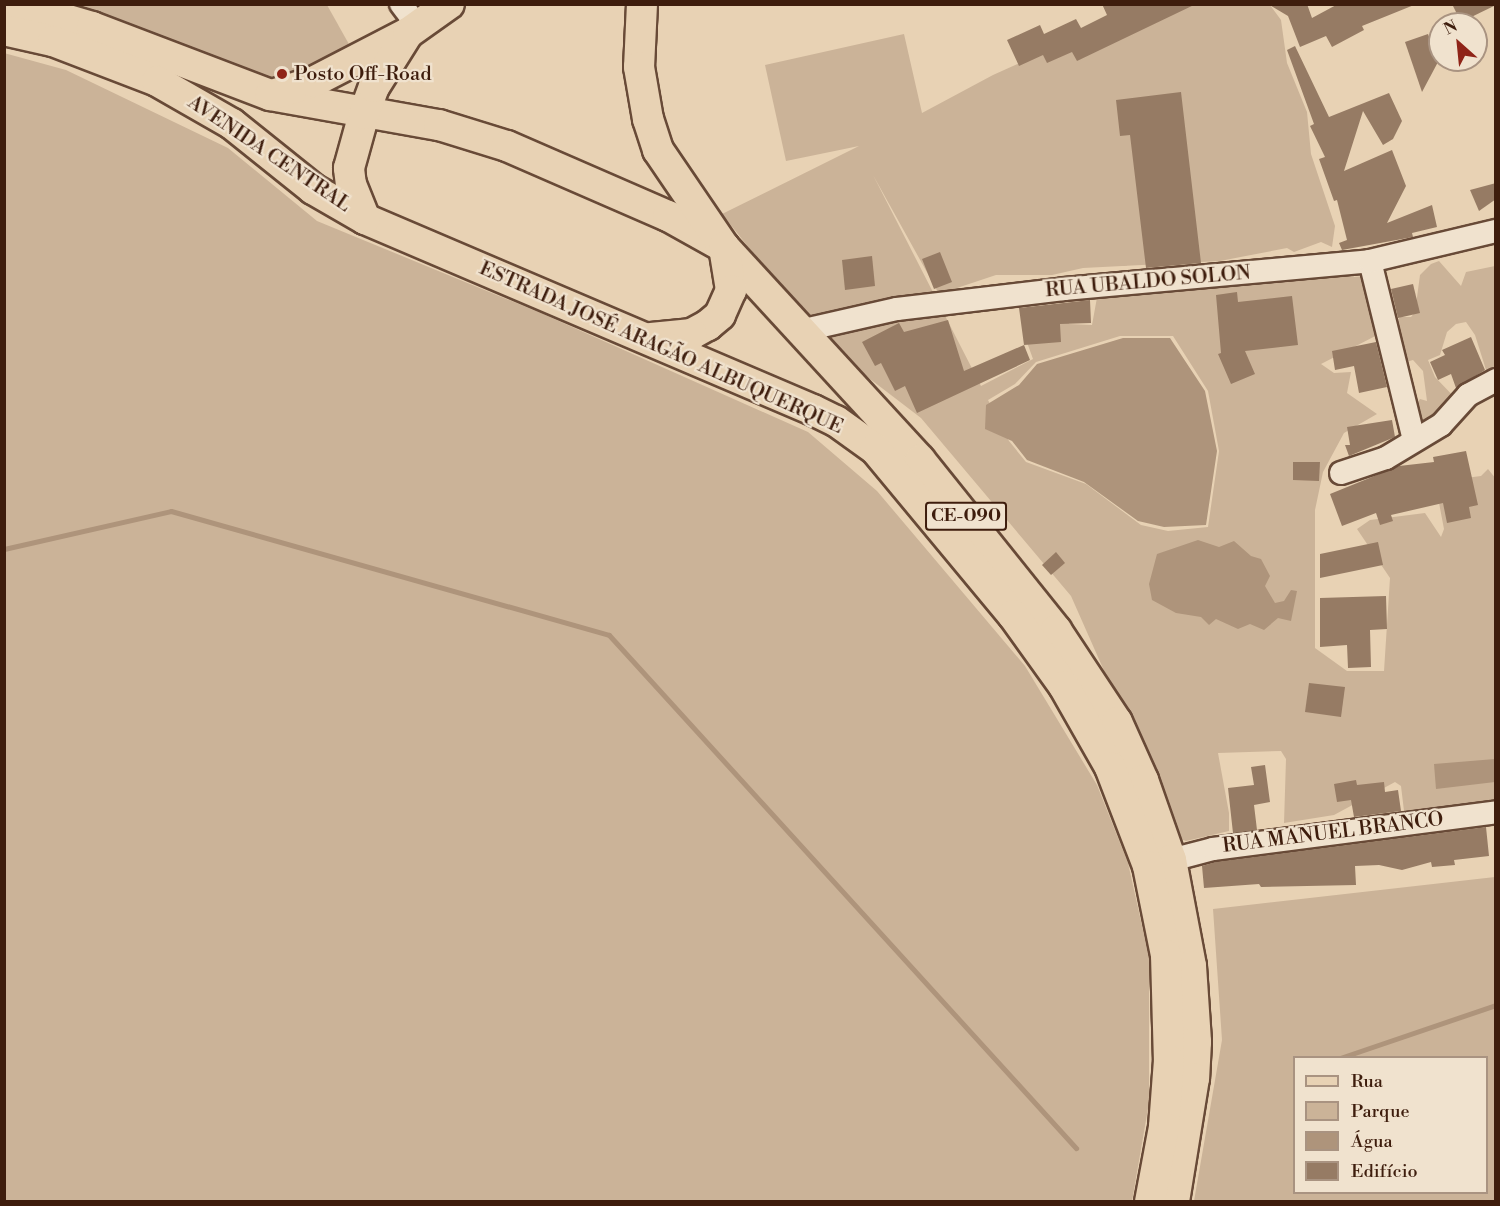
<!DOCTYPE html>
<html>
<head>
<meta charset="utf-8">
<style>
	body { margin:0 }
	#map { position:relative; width:1500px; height:1206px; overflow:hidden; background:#e8d2b4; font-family:"Libre Bodoni",serif }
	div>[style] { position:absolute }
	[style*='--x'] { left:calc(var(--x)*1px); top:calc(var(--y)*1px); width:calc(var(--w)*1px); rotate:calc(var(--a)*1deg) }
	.green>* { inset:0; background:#cbb398 }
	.water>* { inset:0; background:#ae947b }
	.stream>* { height:5px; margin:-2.5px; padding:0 2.5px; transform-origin:2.5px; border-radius:2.5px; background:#ae947b }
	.building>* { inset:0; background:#967b64 }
	.roads { filter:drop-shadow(2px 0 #684a37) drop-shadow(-2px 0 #684a37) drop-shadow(0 2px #684a37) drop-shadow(0 -2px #684a37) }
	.minor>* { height:22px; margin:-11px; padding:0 11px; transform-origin:11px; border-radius:11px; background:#f0e2ce }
	.major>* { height:30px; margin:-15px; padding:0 15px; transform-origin:15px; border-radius:15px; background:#e8d2b4 }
	.dots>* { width:16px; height:16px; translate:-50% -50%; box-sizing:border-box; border:3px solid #f0e2ce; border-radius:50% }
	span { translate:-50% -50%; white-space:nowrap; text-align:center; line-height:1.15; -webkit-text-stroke:4.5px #f0e2ce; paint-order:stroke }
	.shield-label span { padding:2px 4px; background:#f0e2ce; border:2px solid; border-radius:4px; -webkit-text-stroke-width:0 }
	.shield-label { font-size:18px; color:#3e1d0d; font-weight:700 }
	.poi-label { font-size:20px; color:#3e1d0d }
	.left { translate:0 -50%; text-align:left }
	.street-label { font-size:20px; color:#3e1d0d }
	.frame { position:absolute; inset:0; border:6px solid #3e1d0d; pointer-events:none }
	.legend { position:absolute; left:1293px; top:1056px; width:195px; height:138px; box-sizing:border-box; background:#f0e2ce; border:2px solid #a99381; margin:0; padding:8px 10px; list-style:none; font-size:18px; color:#3e1d0d }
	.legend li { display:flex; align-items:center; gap:12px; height:30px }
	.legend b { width:30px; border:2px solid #a99381 }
	.north { position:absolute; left:1428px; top:12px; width:60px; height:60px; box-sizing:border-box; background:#f0e2ce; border:2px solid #a99381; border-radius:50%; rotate:333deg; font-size:16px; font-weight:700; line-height:24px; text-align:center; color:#3e1d0d }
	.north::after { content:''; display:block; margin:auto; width:21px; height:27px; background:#8f2418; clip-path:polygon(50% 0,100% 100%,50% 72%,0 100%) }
</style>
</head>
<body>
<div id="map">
	<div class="green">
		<i style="clip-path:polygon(44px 5px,327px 5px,350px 46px,291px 77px,266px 77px)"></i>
		<i style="clip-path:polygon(evenodd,1140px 5px,1270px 5px,1281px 20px,1287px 63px,1307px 112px,1311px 154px,1335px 226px,1332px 247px,1321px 242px,1294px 252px,1287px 248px,1220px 261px,1083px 268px,1052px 275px,996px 275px,939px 294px,873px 175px,981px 386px,1033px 359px,1024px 334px,1067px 312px,1069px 324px,1092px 325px,1098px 292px,1349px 265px,1354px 277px,1367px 276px,1385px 331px,1321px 364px,1334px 373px,1351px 372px,1347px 393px,1377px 414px,1344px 433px,1323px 472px,1315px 510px,1315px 648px,1347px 671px,1384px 671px,1390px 578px,1357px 529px,1370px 520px,1425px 513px,1441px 537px,1444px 529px,1435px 482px,1481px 476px,1488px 469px,1496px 479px,1495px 800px,1404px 811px,1401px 786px,1395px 782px,1334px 815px,1284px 823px,1286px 759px,1281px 751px,1218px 753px,1229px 813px,1229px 831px,1186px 841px,1178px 838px,1071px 596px,921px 418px,827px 346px,722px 214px,859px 146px,786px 161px,765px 65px,904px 34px,922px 113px,993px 75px,1096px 29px,1140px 5px,1120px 336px,1173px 336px,1208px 391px,1219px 451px,1208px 527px,1168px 531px,1141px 525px,1086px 484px,1026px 462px,1009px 441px,988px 400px,1015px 384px,1036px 362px,1120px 336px)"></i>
		<i style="clip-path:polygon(4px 53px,66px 70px,228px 148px,317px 221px,543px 314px,808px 432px,877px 491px,1025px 666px,1097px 785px,1128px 863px,1149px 957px,1149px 1103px,1132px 1201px,5px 1201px)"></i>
		<i style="clip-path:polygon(1439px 261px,1461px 286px,1466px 272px,1495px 266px,1495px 376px,1487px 373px,1475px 335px,1466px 322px,1456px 324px,1447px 332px,1440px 355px,1428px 360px,1435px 377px,1459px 402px,1416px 431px,1415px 406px,1420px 399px,1427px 401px,1423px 371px,1413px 360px,1400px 364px,1390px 331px,1400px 317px,1411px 317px,1415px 312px,1420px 275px,1431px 264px)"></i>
		<i style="clip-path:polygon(evenodd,1495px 877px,1495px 1201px,1194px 1201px,1222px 1040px,1213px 909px,1495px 877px,1294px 1058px,1486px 1058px,1486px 1192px,1294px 1192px,1294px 1058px)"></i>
	</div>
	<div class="water">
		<i style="clip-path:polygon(1123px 338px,1170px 338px,1205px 391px,1217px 451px,1206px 525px,1164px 527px,1138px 521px,1084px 482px,1027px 460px,1012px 441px,985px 429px,986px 405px,1019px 385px,1037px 364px)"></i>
		<i style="clip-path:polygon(1198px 540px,1219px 547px,1234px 541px,1251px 556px,1261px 559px,1270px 576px,1265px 586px,1275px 603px,1284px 601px,1291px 590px,1297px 591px,1291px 621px,1278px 618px,1264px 630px,1250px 624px,1238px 629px,1216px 619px,1209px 625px,1201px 617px,1176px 613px,1152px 600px,1149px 584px,1157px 554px)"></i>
		<i style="clip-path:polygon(1495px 759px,1495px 782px,1436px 789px,1434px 764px)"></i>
	</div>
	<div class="stream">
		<i style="--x:4;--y:549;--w:171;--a:-12.8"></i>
		<i style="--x:171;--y:511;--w:455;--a:15.8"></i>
		<i style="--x:609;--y:635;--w:694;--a:47.69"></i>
		<i style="--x:1340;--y:1058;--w:165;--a:-18.8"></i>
	</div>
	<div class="building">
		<i style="clip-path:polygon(1102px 4px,1196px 4px,1077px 61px,1072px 52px,1047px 63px,1043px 55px,1019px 66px,1007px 40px,1040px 25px,1044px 34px,1076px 19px,1081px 28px,1107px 15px)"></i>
		<i style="clip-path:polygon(1268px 4px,1307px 4px,1312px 18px,1338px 4px,1414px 5px,1362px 26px,1364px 30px,1332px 47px,1326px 36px,1300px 47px,1288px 16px)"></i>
		<i style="clip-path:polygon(1452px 4px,1496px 4px,1496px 5px,1461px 22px)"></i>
		<i style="clip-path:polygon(1428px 34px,1438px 62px,1422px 92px,1405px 42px)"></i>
		<i style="clip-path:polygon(1295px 46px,1329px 117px,1389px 93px,1402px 121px,1393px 139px,1383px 145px,1363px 111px,1344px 171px,1392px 150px,1406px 186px,1387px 223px,1432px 205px,1437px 227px,1412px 233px,1413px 237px,1342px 250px,1339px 243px,1347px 240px,1337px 200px,1334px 201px,1319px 159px,1325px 157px,1310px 126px,1314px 124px,1287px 50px)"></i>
		<i style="clip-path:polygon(1181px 92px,1201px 263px,1146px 268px,1130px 135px,1120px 136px,1116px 100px)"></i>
		<i style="clip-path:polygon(1496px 183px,1496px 199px,1479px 211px,1470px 190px)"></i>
		<i style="clip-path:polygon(940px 252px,952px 282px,934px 289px,922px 259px)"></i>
		<i style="clip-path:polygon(872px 256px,875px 286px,845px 290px,842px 260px)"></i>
		<i style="clip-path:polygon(1413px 284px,1420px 313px,1398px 318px,1391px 289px)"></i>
		<i style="clip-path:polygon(1237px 292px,1238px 302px,1292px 296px,1298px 345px,1245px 351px,1255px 374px,1231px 384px,1218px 354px,1221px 353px,1216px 295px)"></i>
		<i style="clip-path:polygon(1090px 300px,1091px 323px,1060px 324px,1061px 342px,1024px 345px,1019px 308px)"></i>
		<i style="clip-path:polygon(948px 320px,964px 371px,1024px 345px,1030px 360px,917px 413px,905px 386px,895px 391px,881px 363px,875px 366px,862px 342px,899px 323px,904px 332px)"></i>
		<i style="clip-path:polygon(1471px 337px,1485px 370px,1456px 388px,1451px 374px,1438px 380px,1430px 362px,1445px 355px,1442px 350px)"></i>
		<i style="clip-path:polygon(1376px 342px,1387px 387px,1359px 393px,1354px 366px,1335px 370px,1332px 351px)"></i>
		<i style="clip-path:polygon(1392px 420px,1395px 437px,1349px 456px,1345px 445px,1350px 445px,1347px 427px)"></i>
		<i style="clip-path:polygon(1466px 451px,1478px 505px,1469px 507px,1471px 518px,1447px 523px,1443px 503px,1391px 515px,1393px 521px,1380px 525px,1376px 513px,1342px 526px,1330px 494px,1399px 466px,1434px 462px,1433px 457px)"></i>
		<i style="clip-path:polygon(1293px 462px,1320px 462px,1319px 481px,1293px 480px)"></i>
		<i style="clip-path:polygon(1378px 542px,1383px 565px,1320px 578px,1320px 554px)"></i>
		<i style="clip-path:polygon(1056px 552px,1065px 563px,1051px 575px,1042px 565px)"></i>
		<i style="clip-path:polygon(1386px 596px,1387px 629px,1370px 630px,1371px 667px,1348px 668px,1347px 645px,1320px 647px,1320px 598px)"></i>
		<i style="clip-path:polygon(1309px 683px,1345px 687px,1341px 717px,1305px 712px)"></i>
		<i style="clip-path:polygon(1265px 765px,1270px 802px,1254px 805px,1257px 830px,1233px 833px,1228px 788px,1254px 785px,1251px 767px)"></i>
		<i style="clip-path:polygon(1356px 780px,1357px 785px,1384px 782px,1385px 792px,1398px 790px,1401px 811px,1354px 817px,1351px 800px,1337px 802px,1334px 784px)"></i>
		<i style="clip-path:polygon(1486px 827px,1489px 856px,1454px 860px,1455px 865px,1432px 867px,1431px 862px,1402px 870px,1379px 865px,1355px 866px,1356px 885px,1261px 887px,1259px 884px,1204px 888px,1202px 866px,1216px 862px)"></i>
	</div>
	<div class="roads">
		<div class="minor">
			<i style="--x:401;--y:4;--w:25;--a:53"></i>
			<i style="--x:1370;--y:261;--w:184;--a:76.2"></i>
			<i style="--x:800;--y:331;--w:99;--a:-12.8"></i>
			<i style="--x:897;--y:309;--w:168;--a:-6.8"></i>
			<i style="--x:1064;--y:289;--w:307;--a:-5.2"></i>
			<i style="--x:1370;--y:261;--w:130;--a:-13.4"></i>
			<i style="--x:1341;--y:473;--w:47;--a:-18.4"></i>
			<i style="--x:1386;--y:458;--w:64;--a:-31"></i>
			<i style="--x:1441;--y:425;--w:40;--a:-48"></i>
			<i style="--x:1468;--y:395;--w:32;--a:-28"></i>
			<i style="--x:1171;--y:860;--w:43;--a:-14.7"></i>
			<i style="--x:1213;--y:849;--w:285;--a:-7.4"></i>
		</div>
		<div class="major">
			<i style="--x:13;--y:4;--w:82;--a:16.2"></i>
			<i style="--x:92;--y:27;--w:191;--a:20.9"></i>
			<i style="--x:270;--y:95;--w:172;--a:10.1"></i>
			<i style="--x:439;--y:125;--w:71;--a:17.2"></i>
			<i style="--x:507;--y:146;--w:176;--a:23.5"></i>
			<i style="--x:668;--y:216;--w:64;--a:29"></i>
			<i style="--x:724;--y:247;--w:289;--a:47.4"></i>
			<i style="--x:920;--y:460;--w:218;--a:51.3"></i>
			<i style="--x:1056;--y:630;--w:110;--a:56.5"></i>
			<i style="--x:1117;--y:722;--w:64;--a:65.9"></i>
			<i style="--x:1143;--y:780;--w:85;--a:70.7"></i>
			<i style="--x:1171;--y:860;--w:108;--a:79.3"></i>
			<i style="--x:1191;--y:966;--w:76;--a:86.2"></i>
			<i style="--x:1196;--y:1042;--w:36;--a:93"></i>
			<i style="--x:1194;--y:1078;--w:126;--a:99.2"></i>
			<i style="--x:642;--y:4;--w:63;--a:92.7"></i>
			<i style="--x:639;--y:67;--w:53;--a:80.2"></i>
			<i style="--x:648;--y:119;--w:33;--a:72"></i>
			<i style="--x:658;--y:150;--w:117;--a:55.8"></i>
			<i style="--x:724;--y:247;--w:44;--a:80.8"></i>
			<i style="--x:731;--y:290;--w:27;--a:114"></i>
			<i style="--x:720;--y:315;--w:16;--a:140"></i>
			<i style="--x:708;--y:325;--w:18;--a:151"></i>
			<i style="--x:692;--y:334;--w:41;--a:174.4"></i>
			<i style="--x:4;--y:30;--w:50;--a:12.7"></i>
			<i style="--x:53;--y:41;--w:111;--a:21"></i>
			<i style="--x:157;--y:81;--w:86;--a:29.8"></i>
			<i style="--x:232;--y:124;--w:104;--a:38.7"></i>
			<i style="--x:313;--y:189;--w:60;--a:30"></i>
			<i style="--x:365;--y:219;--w:487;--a:23.1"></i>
			<i style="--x:813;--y:410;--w:25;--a:26"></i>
			<i style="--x:836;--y:421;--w:48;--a:35.7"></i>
			<i style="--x:875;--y:449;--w:216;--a:50.3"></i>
			<i style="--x:1013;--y:615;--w:87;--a:54.3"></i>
			<i style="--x:1064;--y:686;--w:93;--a:60.4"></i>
			<i style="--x:1110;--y:767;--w:106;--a:69"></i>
			<i style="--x:1148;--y:866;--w:91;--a:78.6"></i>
			<i style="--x:1166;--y:955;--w:105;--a:88.4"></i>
			<i style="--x:1169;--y:1060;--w:67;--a:94.3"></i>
			<i style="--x:1164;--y:1127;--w:76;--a:100.6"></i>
			<i style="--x:272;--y:95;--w:43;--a:-17.6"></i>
			<i style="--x:313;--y:82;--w:107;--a:-27.3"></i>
			<i style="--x:365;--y:219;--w:37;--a:-112"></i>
			<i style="--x:351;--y:185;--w:17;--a:-97"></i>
			<i style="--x:349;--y:168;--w:56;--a:-74.5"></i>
			<i style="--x:364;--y:114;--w:29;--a:-70"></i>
			<i style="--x:374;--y:87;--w:64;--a:-57.8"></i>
			<i style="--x:408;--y:33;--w:50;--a:-35.3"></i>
		</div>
	</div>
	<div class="dots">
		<i style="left:282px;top:74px;background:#8f2418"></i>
	</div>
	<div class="shield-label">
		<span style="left:966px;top:516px">CE-090</span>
	</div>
	<div class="poi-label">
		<span class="left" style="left:294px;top:74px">Posto Off-Road</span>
	</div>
	<div class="street-label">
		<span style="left:269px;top:154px;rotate:34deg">AVENIDA CENTRAL</span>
		<span style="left:1148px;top:282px;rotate:-5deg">RUA UBALDO SOLON</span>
		<span style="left:661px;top:348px;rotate:24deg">ESTRADA JOSÉ ARAGÃO ALBUQUERQUE</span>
		<span style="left:1333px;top:833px;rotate:-7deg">RUA MANUEL BRANCO</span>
	</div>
	<div class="frame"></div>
	<ul class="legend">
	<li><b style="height:8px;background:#e8d2b4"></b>Rua</li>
	<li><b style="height:16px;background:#cbb398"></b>Parque</li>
	<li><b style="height:16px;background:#ae947b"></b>Água</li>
	<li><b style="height:16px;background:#967b64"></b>Edifício</li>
	</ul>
	<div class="north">N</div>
</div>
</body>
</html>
